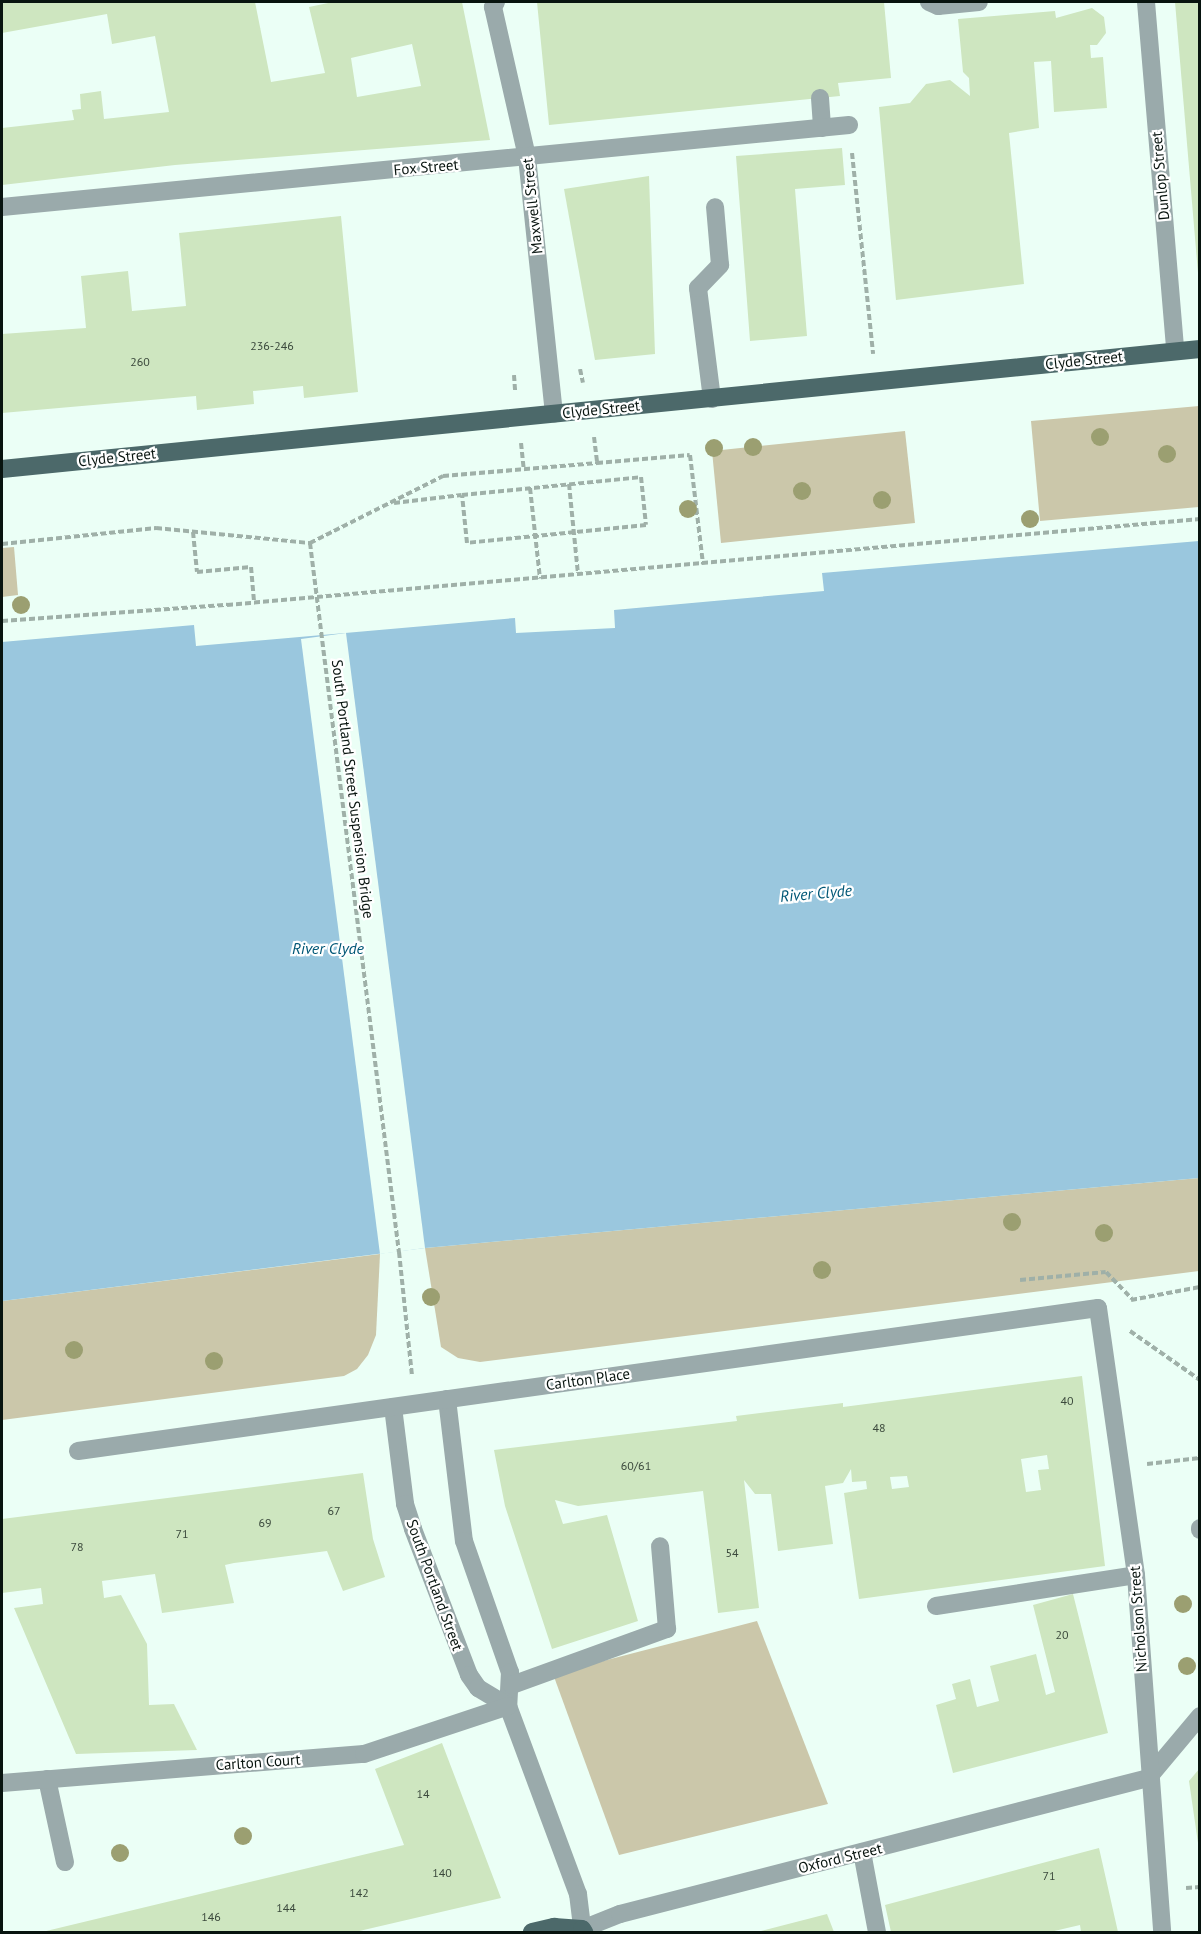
<!DOCTYPE html>
<html>
<head>
<meta charset="utf-8">
<style>
	body { margin:0 }
	#map { position:relative; width:1201px; height:1934px; overflow:hidden; background:#ebfff6; font-family:"PT Sans",sans-serif }
	div>[style] { position:absolute }
	[style*='--x'] { left:calc(var(--x)*1px); top:calc(var(--y)*1px); width:calc(var(--w)*1px); rotate:calc(var(--a)*1deg) }
	.green>* { inset:0; background:#cbc7aa }
	.water>* { inset:0; background:#9ac7de }
	.pier>* { inset:0; background:#ebfff6 }
	.building>* { inset:0; background:#cee6c0 }
	.path>* { height:4px; margin-top:-2px; transform-origin:0; background:repeating-linear-gradient(90deg,#9fb0a8 0 6px,transparent 0 9px) }
	.minor>* { height:18px; margin:-9px; padding:0 9px; transform-origin:9px; border-radius:9px; background:#9aaaab }
	.major>* { height:18px; margin:-9px; padding:0 9px; transform-origin:9px; border-radius:9px; background:#4c696a }
	.path-bridge>* { height:4px; margin-top:-2px; transform-origin:0; background:repeating-linear-gradient(90deg,#9fb0a8 0 6px,transparent 0 9px) }
	.trees>* { width:18px; height:18px; margin:-9px; border-radius:50%; background:#9b9f71 }
	span { translate:-50% -50%; white-space:nowrap; text-align:center; line-height:1.15; -webkit-text-stroke:4.5px #fff; paint-order:stroke }
	.number-label { font-size:12px; color:#3a483b }
	.number-label span { -webkit-text-stroke-width:0 }
	.street-label { font-size:15px; color:#08140f }
	.water-label { font-size:16px; color:#005776; font-style:italic }
	.frame { position:absolute; inset:0; border:3px solid #08140f; pointer-events:none }
</style>
</head>
<body>
<div id="map">
	<div class="green">
		<i style="clip-path:polygon(1199px 406px,1199px 507px,1040px 521px,1031px 421px)"></i>
		<i style="clip-path:polygon(905px 431px,915px 523px,721px 543px,712px 451px)"></i>
		<i style="clip-path:polygon(14px 547px,18px 595px,2px 597px,2px 548px)"></i>
		<i style="clip-path:polygon(1199px 1178px,1199px 1271px,480px 1362px,458px 1358px,441px 1347px,425px 1248px)"></i>
		<i style="clip-path:polygon(380px 1254px,376px 1335px,368px 1355px,357px 1369px,344px 1376px,2px 1420px,2px 1301px)"></i>
		<i style="clip-path:polygon(757px 1621px,828px 1804px,619px 1855px,553px 1674px)"></i>
	</div>
	<div class="water">
		<i style="clip-path:polygon(1199px 541px,1199px 1178px,425px 1248px,2px 1301px,2px 642px,194px 625px,196px 646px,515px 618px,516px 633px,615px 628px,614px 610px,824px 591px,822px 573px)"></i>
	</div>
	<div class="pier">
		<i style="clip-path:polygon(346px 633px,425px 1248px,380px 1254px,301px 639px)"></i>
	</div>
	<div class="building">
		<i style="clip-path:polygon(evenodd,2px 2px,255px 2px,271px 82px,325px 73px,309px 7px,333px 2px,462px 2px,490px 140px,175px 165px,2px 185px,2px 128px,74px 120px,72px 110px,81px 109px,80px 94px,101px 91px,104px 119px,169px 112px,155px 36px,112px 44px,107px 14px,2px 33px,2px 2px,412px 44px,421px 86px,357px 97px,351px 58px,412px 44px)"></i>
		<i style="clip-path:polygon(537px 2px,884px 2px,891px 78px,838px 83px,840px 96px,549px 125px)"></i>
		<i style="clip-path:polygon(1175px 2px,1200px 2px,1200px 272px,1198px 273px)"></i>
		<i style="clip-path:polygon(1092px 8px,1104px 17px,1106px 33px,1097px 45px,1090px 45px,1091px 58px,1103px 57px,1107px 108px,1054px 112px,1051px 61px,1034px 62px,1039px 128px,1009px 133px,1024px 284px,896px 300px,879px 107px,910px 103px,926px 84px,950px 80px,970px 96px,969px 78px,963px 72px,958px 19px,1055px 11px,1056px 18px)"></i>
		<i style="clip-path:polygon(842px 148px,845px 185px,795px 189px,807px 336px,750px 341px,736px 156px)"></i>
		<i style="clip-path:polygon(649px 176px,655px 354px,595px 360px,564px 189px)"></i>
		<i style="clip-path:polygon(341px 216px,358px 392px,304px 398px,303px 386px,253px 391px,254px 404px,197px 410px,196px 396px,2px 413px,2px 334px,86px 328px,81px 276px,128px 271px,132px 311px,186px 306px,179px 233px)"></i>
		<i style="clip-path:polygon(evenodd,1082px 1376px,1105px 1566px,859px 1599px,844px 1493px,867px 1489px,866px 1481px,852px 1482px,851px 1469px,843px 1483px,825px 1486px,833px 1544px,778px 1551px,771px 1494px,755px 1494px,744px 1480px,759px 1608px,718px 1613px,703px 1491px,578px 1506px,555px 1500px,563px 1524px,607px 1515px,638px 1621px,552px 1649px,505px 1506px,494px 1450px,737px 1421px,736px 1416px,843px 1403px,843px 1407px,1082px 1376px,1047px 1455px,1049px 1469px,1038px 1470px,1041px 1490px,1026px 1492px,1021px 1459px,1047px 1455px,1082px 1376px,907px 1476px,909px 1487px,892px 1489px,890px 1477px,907px 1476px)"></i>
		<i style="clip-path:polygon(363px 1473px,373px 1539px,385px 1577px,343px 1591px,327px 1551px,234px 1563px,225px 1565px,234px 1603px,162px 1613px,155px 1574px,102px 1581px,104px 1598px,121px 1595px,147px 1644px,149px 1705px,174px 1704px,197px 1750px,76px 1754px,14px 1608px,43px 1604px,41px 1588px,2px 1593px,2px 1519px)"></i>
		<i style="clip-path:polygon(1073px 1594px,1108px 1733px,953px 1773px,936px 1705px,956px 1699px,952px 1684px,970px 1679px,977px 1707px,999px 1701px,990px 1666px,1036px 1654px,1046px 1695px,1055px 1692px,1033px 1605px)"></i>
		<i style="clip-path:polygon(442px 1743px,501px 1898px,355px 1932px,42px 1932px,404px 1845px,375px 1769px)"></i>
		<i style="clip-path:polygon(1200px 1768px,1200px 1843px,1198px 1843px,1189px 1781px)"></i>
		<i style="clip-path:polygon(1099px 1848px,1118px 1932px,1081px 1932px,1080px 1925px,1050px 1932px,891px 1932px,885px 1905px)"></i>
		<i style="clip-path:polygon(827px 1914px,834px 1932px,757px 1932px)"></i>
	</div>
	<div class="path">
		<i style="--x:852;--y:153;--w:202;--a:84"></i>
		<i style="--x:580;--y:369;--w:14;--a:78"></i>
		<i style="--x:514;--y:375;--w:16;--a:86"></i>
		<i style="--x:594;--y:437;--w:26;--a:83"></i>
		<i style="--x:597;--y:463;--w:93;--a:-4.9"></i>
		<i style="--x:690;--y:455;--w:110;--a:83.2"></i>
		<i style="--x:521;--y:443;--w:27;--a:84"></i>
		<i style="--x:641;--y:477;--w:48;--a:84.1"></i>
		<i style="--x:646;--y:525;--w:180;--a:174.3"></i>
		<i style="--x:467;--y:543;--w:48;--a:-95.9"></i>
		<i style="--x:462;--y:495;--w:180;--a:-5.7"></i>
		<i style="--x:569;--y:484;--w:90;--a:84.3"></i>
		<i style="--x:530;--y:488;--w:91;--a:83.7"></i>
		<i style="--x:394;--y:503;--w:68;--a:-6.7"></i>
		<i style="--x:193;--y:532;--w:40;--a:84.3"></i>
		<i style="--x:197;--y:572;--w:54;--a:-5.3"></i>
		<i style="--x:251;--y:567;--w:35;--a:85"></i>
		<i style="--x:2;--y:544;--w:155;--a:-5.9"></i>
		<i style="--x:156;--y:528;--w:155;--a:5.6"></i>
		<i style="--x:310;--y:543;--w:149;--a:-26.7"></i>
		<i style="--x:443;--y:476;--w:155;--a:-4.8"></i>
		<i style="--x:2;--y:621;--w:226;--a:-4.1"></i>
		<i style="--x:227;--y:605;--w:977;--a:-5.05"></i>
		<i style="--x:399;--y:1252;--w:125;--a:84"></i>
		<i style="--x:1020;--y:1280;--w:86;--a:-5.3"></i>
		<i style="--x:1106;--y:1272;--w:37;--a:46"></i>
		<i style="--x:1131;--y:1300;--w:70;--a:-10.7"></i>
		<i style="--x:1130;--y:1331;--w:85;--a:35"></i>
		<i style="--x:1147;--y:1464;--w:53;--a:-6.5"></i>
		<i style="--x:1186;--y:1888;--w:14;--a:-4"></i>
	</div>
	<div class="minor">
		<i style="--x:496;--y:2;--w:6;--a:121"></i>
		<i style="--x:493;--y:7;--w:154;--a:77.2"></i>
		<i style="--x:527;--y:157;--w:258;--a:84"></i>
		<i style="--x:929;--y:2;--w:10;--a:24"></i>
		<i style="--x:938;--y:6;--w:41;--a:-5.6"></i>
		<i style="--x:1146;--y:2;--w:350;--a:85.2"></i>
		<i style="--x:820;--y:98;--w:30;--a:86"></i>
		<i style="--x:2;--y:207;--w:851;--a:-5.53"></i>
		<i style="--x:712;--y:399;--w:112;--a:-97.2"></i>
		<i style="--x:698;--y:288;--w:32;--a:-46"></i>
		<i style="--x:720;--y:265;--w:58;--a:-94.9"></i>
		<i style="--x:447;--y:1399;--w:143;--a:83.2"></i>
		<i style="--x:464;--y:1541;--w:139;--a:70.7"></i>
		<i style="--x:510;--y:1672;--w:34;--a:93"></i>
		<i style="--x:508;--y:1706;--w:201;--a:69.6"></i>
		<i style="--x:578;--y:1894;--w:35;--a:83"></i>
		<i style="--x:582;--y:1929;--w:41;--a:-21.5"></i>
		<i style="--x:620;--y:1914;--w:545;--a:-14.44"></i>
		<i style="--x:1148;--y:1778;--w:81;--a:-50"></i>
		<i style="--x:393;--y:1407;--w:98;--a:82.9"></i>
		<i style="--x:405;--y:1504;--w:26;--a:72"></i>
		<i style="--x:413;--y:1529;--w:156;--a:69"></i>
		<i style="--x:469;--y:1675;--w:16;--a:55"></i>
		<i style="--x:478;--y:1688;--w:35;--a:31"></i>
		<i style="--x:78;--y:1451;--w:1030;--a:-7.98"></i>
		<i style="--x:1098;--y:1308;--w:270;--a:81.9"></i>
		<i style="--x:1136;--y:1575;--w:358;--a:85.8"></i>
		<i style="--x:1200;--y:1528;--w:2;--a:90"></i>
		<i style="--x:936;--y:1606;--w:202;--a:-8.8"></i>
		<i style="--x:512;--y:1685;--w:165;--a:-19.9"></i>
		<i style="--x:667;--y:1629;--w:83;--a:-94.8"></i>
		<i style="--x:47;--y:1779;--w:85;--a:77.8"></i>
		<i style="--x:2;--y:1783;--w:363;--a:-4.6"></i>
		<i style="--x:364;--y:1754;--w:152;--a:-18.4"></i>
		<i style="--x:862;--y:1852;--w:81;--a:79.4"></i>
	</div>
	<div class="major">
		<i style="--x:2;--y:469;--w:1204;--a:-5.72"></i>
		<i style="--x:532;--y:1932;--w:23;--a:-13"></i>
		<i style="--x:554;--y:1927;--w:28;--a:4"></i>
		<i style="--x:582;--y:1929;--w:4;--a:56"></i>
	</div>
	<div class="path-bridge">
		<i style="--x:310;--y:543;--w:715;--a:82.85"></i>
	</div>
	<div class="trees">
		<i style="left:1100px;top:437px"></i>
		<i style="left:753px;top:447px"></i>
		<i style="left:714px;top:448px"></i>
		<i style="left:1167px;top:454px"></i>
		<i style="left:802px;top:491px"></i>
		<i style="left:882px;top:500px"></i>
		<i style="left:688px;top:509px"></i>
		<i style="left:1030px;top:519px"></i>
		<i style="left:21px;top:605px"></i>
		<i style="left:1012px;top:1222px"></i>
		<i style="left:1104px;top:1233px"></i>
		<i style="left:822px;top:1270px"></i>
		<i style="left:431px;top:1297px"></i>
		<i style="left:74px;top:1350px"></i>
		<i style="left:214px;top:1361px"></i>
		<i style="left:1183px;top:1604px"></i>
		<i style="left:1187px;top:1666px"></i>
		<i style="left:243px;top:1836px"></i>
		<i style="left:120px;top:1853px"></i>
	</div>
	<div class="number-label">
		<span style="left:272px;top:346px">236-246</span>
		<span style="left:140px;top:362px">260</span>
		<span style="left:1067px;top:1401px">40</span>
		<span style="left:879px;top:1428px">48</span>
		<span style="left:636px;top:1466px">60/61</span>
		<span style="left:334px;top:1511px">67</span>
		<span style="left:265px;top:1523px">69</span>
		<span style="left:182px;top:1534px">71</span>
		<span style="left:77px;top:1547px">78</span>
		<span style="left:732px;top:1553px">54</span>
		<span style="left:1062px;top:1635px">20</span>
		<span style="left:423px;top:1794px">14</span>
		<span style="left:442px;top:1873px">140</span>
		<span style="left:1049px;top:1876px">71</span>
		<span style="left:359px;top:1893px">142</span>
		<span style="left:286px;top:1908px">144</span>
		<span style="left:211px;top:1917px">146</span>
	</div>
	<div class="street-label">
		<span style="left:426px;top:167px;rotate:-5deg">Fox Street</span>
		<span style="left:1160px;top:176px;rotate:-95deg">Dunlop Street</span>
		<span style="left:532px;top:206px;rotate:-96deg">Maxwell Street</span>
		<span style="left:1084px;top:360px;rotate:-6deg">Clyde Street</span>
		<span style="left:601px;top:409px;rotate:-6deg">Clyde Street</span>
		<span style="left:117px;top:457px;rotate:-6deg">Clyde Street</span>
		<span style="left:353px;top:789px;rotate:83deg">South Portland Street Suspension Bridge</span>
		<span style="left:588px;top:1379px;rotate:-8deg">Carlton Place</span>
		<span style="left:435px;top:1585px;rotate:70deg">South Portland Street</span>
		<span style="left:1138px;top:1619px;rotate:-94deg">Nicholson Street</span>
		<span style="left:258px;top:1762px;rotate:-4deg">Carlton Court</span>
		<span style="left:840px;top:1858px;rotate:-14deg">Oxford Street</span>
	</div>
	<div class="water-label">
		<span style="left:816px;top:893px;rotate:-5deg">River Clyde</span>
		<span style="left:328px;top:948px">River Clyde</span>
	</div>
	<div class="frame"></div>
</div>
</body>
</html>
